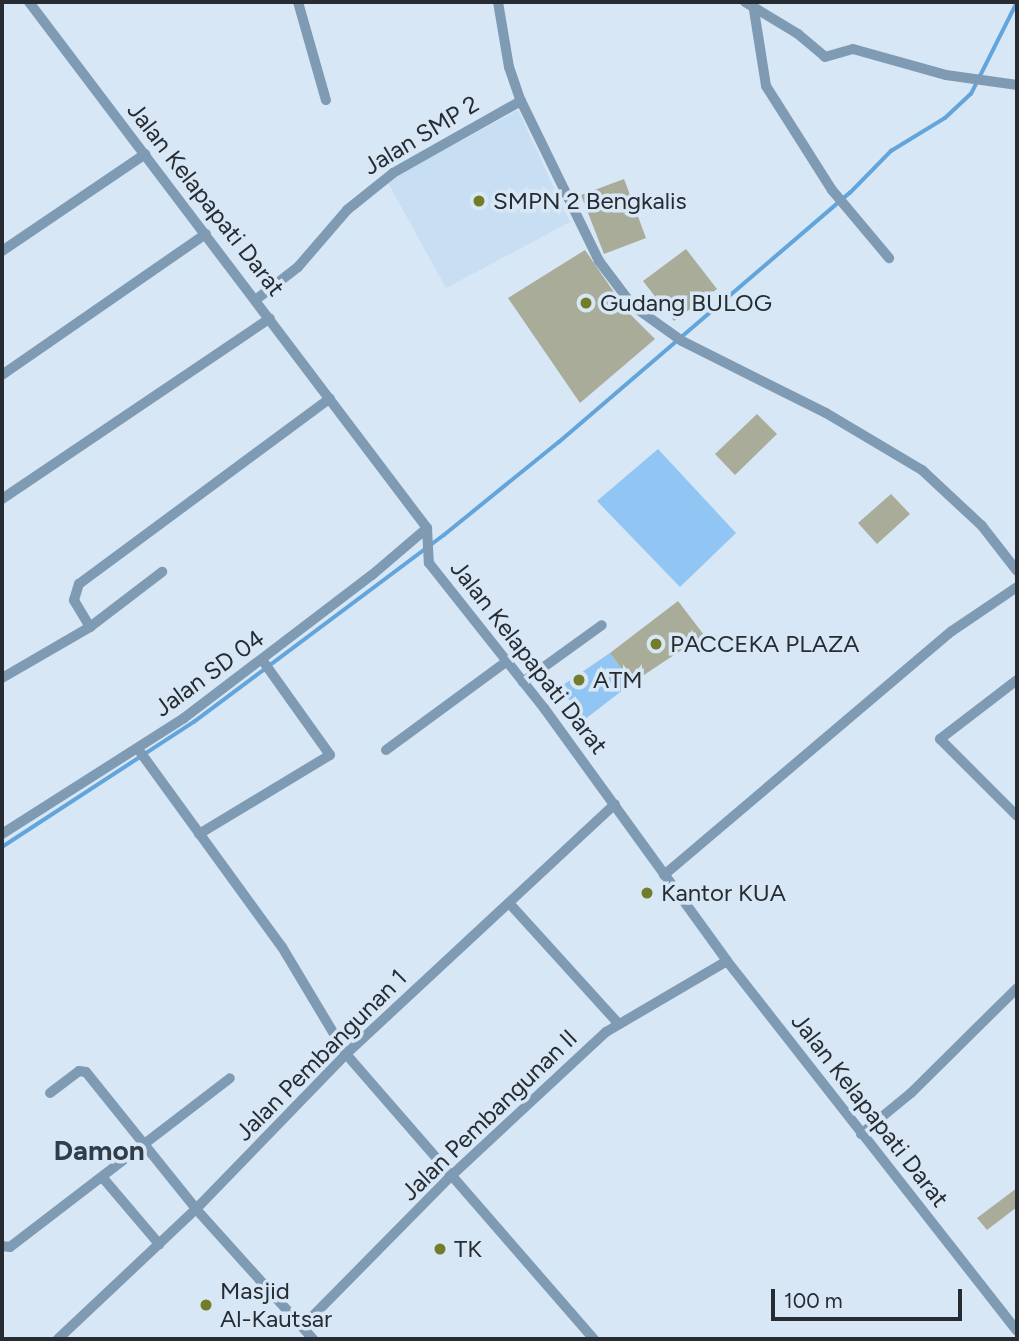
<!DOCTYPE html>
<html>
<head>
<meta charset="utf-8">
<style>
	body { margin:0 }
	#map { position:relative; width:1019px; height:1341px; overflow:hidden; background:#d7e7f6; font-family:Figtree,sans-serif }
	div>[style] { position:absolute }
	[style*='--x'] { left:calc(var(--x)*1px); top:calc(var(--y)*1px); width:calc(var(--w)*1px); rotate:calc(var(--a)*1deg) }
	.built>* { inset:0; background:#c8def3 }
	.green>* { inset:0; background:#91c5f3 }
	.stream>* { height:3.5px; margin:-1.75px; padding:0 1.75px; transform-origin:1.75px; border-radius:1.75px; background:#62a4dc }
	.building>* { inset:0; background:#a8ac99 }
	.street>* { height:10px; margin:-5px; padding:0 5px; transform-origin:5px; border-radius:5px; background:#7f9bb4 }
	.dots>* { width:19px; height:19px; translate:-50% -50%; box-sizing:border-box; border:4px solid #d7e7f6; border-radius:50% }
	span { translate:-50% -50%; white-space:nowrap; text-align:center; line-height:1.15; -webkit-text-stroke:7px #d7e7f6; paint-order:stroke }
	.street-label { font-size:24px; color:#262c31 }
	.poi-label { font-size:24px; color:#262c31 }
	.left { translate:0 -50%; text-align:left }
	.quarter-label { font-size:28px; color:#313e4a; font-weight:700 }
	.frame { position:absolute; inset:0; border:4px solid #262c31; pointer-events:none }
	.scale { position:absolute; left:771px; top:1289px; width:191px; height:32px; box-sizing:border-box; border:4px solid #262c31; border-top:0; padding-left:9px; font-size:21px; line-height:24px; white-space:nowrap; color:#262c31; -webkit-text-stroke:5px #d7e7f6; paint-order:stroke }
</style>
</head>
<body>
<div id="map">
	<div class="built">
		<i style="clip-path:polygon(518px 110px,570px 222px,446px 288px,387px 181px)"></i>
	</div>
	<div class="green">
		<i style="clip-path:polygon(658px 449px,736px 533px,680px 587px,597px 501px)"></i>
		<i style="clip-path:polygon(610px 653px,632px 683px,584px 720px,560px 687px)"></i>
	</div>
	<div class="stream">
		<i style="--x:2;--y:847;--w:229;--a:-33.1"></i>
		<i style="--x:194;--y:722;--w:312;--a:-36.8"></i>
		<i style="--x:444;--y:535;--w:148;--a:-39"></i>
		<i style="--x:559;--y:442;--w:383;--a:-40.6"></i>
		<i style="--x:850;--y:193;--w:59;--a:-45.7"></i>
		<i style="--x:891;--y:151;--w:63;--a:-31.4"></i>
		<i style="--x:945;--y:118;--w:35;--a:-43"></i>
		<i style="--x:971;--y:94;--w:103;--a:-63.4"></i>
	</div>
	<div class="building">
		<i style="clip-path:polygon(624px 179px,646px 238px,604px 254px,581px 195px)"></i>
		<i style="clip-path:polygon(686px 249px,717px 289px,674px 321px,643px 281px)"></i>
		<i style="clip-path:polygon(585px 250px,627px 311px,655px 339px,580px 403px,508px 298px)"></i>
		<i style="clip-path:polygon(757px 414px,777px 434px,735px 475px,715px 454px)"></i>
		<i style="clip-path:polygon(891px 494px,910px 514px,877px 544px,858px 523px)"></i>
		<i style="clip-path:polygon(678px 601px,704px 635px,632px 683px,610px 653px)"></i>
		<i style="clip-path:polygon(1017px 1188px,1017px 1207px,987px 1230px,977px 1218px)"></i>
	</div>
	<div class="street">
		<i style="--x:29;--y:2;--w:660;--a:52.89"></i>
		<i style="--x:427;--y:528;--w:35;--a:87"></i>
		<i style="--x:429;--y:563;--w:185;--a:51.6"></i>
		<i style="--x:544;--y:708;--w:312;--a:54.1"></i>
		<i style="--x:727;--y:961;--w:470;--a:51.9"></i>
		<i style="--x:298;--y:2;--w:102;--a:74.1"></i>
		<i style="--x:498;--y:2;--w:66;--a:80.4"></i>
		<i style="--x:509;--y:67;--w:36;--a:71"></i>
		<i style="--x:521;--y:101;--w:178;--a:64"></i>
		<i style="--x:599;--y:261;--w:56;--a:52.9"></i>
		<i style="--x:633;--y:306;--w:60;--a:35.5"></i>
		<i style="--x:682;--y:341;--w:161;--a:26.6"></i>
		<i style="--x:826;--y:413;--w:112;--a:30.7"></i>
		<i style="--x:922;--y:470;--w:82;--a:43"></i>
		<i style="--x:982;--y:526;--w:57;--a:52.1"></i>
		<i style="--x:745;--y:2;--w:62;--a:31.1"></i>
		<i style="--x:798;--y:34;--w:35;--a:40"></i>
		<i style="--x:825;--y:57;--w:29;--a:-16"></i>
		<i style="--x:853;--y:49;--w:97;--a:15.6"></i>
		<i style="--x:946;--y:75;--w:72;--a:8"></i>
		<i style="--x:754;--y:10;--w:77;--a:81"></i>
		<i style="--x:766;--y:86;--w:123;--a:57.6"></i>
		<i style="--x:832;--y:190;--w:89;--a:50"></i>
		<i style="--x:2;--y:251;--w:173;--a:-34.1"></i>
		<i style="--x:258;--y:298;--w:51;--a:-37.8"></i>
		<i style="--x:298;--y:267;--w:75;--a:-49.3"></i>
		<i style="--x:347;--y:210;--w:59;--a:-38.8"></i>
		<i style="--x:393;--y:173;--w:147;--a:-29.4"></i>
		<i style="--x:2;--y:375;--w:248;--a:-34.7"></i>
		<i style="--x:2;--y:499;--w:323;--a:-34"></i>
		<i style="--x:90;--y:627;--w:31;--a:-121"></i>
		<i style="--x:74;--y:600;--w:17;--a:-73"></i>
		<i style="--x:79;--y:584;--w:312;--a:-36.5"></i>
		<i style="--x:2;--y:678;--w:102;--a:-30.1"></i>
		<i style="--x:90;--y:627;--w:91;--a:-37.4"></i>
		<i style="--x:1017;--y:680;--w:97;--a:142.5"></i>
		<i style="--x:940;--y:739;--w:109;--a:45"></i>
		<i style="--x:523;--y:682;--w:97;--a:-35.8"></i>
		<i style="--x:138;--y:749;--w:245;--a:54"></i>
		<i style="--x:282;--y:947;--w:125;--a:59.1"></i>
		<i style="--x:346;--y:1054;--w:378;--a:49"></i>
		<i style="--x:386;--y:750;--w:150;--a:-36.3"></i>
		<i style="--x:2;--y:834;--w:216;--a:-32.5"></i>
		<i style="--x:184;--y:718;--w:236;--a:-37.3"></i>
		<i style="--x:372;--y:575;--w:72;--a:-40.5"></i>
		<i style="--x:199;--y:834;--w:153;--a:-31.1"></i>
		<i style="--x:330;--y:755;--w:115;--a:-125.5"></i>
		<i style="--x:664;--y:875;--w:377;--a:-40.3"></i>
		<i style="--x:952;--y:631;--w:78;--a:-34.1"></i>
		<i style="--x:510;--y:904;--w:162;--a:47.8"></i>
		<i style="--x:50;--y:1093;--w:36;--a:-37"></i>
		<i style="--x:79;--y:1071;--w:7;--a:8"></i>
		<i style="--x:86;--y:1072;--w:176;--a:51.2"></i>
		<i style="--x:196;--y:1209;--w:175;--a:48"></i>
		<i style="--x:861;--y:1134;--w:65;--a:-39.4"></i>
		<i style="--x:911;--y:1093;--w:149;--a:-44.7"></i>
		<i style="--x:103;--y:1178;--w:87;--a:49.7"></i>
		<i style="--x:2;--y:1246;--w:8;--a:7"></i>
		<i style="--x:10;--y:1247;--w:277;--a:-37.5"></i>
		<i style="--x:302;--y:1327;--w:212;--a:-45.4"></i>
		<i style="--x:451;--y:1176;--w:212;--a:-42.9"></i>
		<i style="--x:606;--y:1032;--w:140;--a:-30.4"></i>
		<i style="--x:58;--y:1339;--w:190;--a:-43.3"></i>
		<i style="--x:196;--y:1209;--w:216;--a:-45.9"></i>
		<i style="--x:346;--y:1054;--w:367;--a:-42.9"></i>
	</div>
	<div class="dots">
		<i style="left:479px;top:201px;background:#737d29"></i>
		<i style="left:586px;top:303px;background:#737d29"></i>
		<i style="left:656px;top:644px;background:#737d29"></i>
		<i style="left:579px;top:680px;background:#737d29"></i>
		<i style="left:647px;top:893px;background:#737d29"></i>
		<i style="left:440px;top:1249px;background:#737d29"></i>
		<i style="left:206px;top:1305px;background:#737d29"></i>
	</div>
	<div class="street-label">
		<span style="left:421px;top:135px;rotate:-31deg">Jalan SMP 2</span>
		<span style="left:206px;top:199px;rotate:52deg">Jalan Kelapapati Darat</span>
		<span style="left:529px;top:657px;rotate:52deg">Jalan Kelapapati Darat</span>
		<span style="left:209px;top:673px;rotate:-36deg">Jalan SD 04</span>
		<span style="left:321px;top:1055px;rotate:-45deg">Jalan Pembangunan 1</span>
		<span style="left:870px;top:1110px;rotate:52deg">Jalan Kelapapati Darat</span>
		<span style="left:489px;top:1115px;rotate:-44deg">Jalan Pembangunan II</span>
	</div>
	<div class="poi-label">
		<span class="left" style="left:493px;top:201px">SMPN 2 Bengkalis</span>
		<span class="left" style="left:600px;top:303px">Gudang BULOG</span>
		<span class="left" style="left:670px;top:644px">PACCEKA PLAZA</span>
		<span class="left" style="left:593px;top:680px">ATM</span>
		<span class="left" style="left:661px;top:893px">Kantor KUA</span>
		<span class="left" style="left:454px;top:1249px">TK</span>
		<span class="left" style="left:220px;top:1305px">Masjid<br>Al-Kautsar</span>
	</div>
	<div class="quarter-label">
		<span style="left:99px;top:1150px">Damon</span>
	</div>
	<div class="frame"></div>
	<div class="scale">100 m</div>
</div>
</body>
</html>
